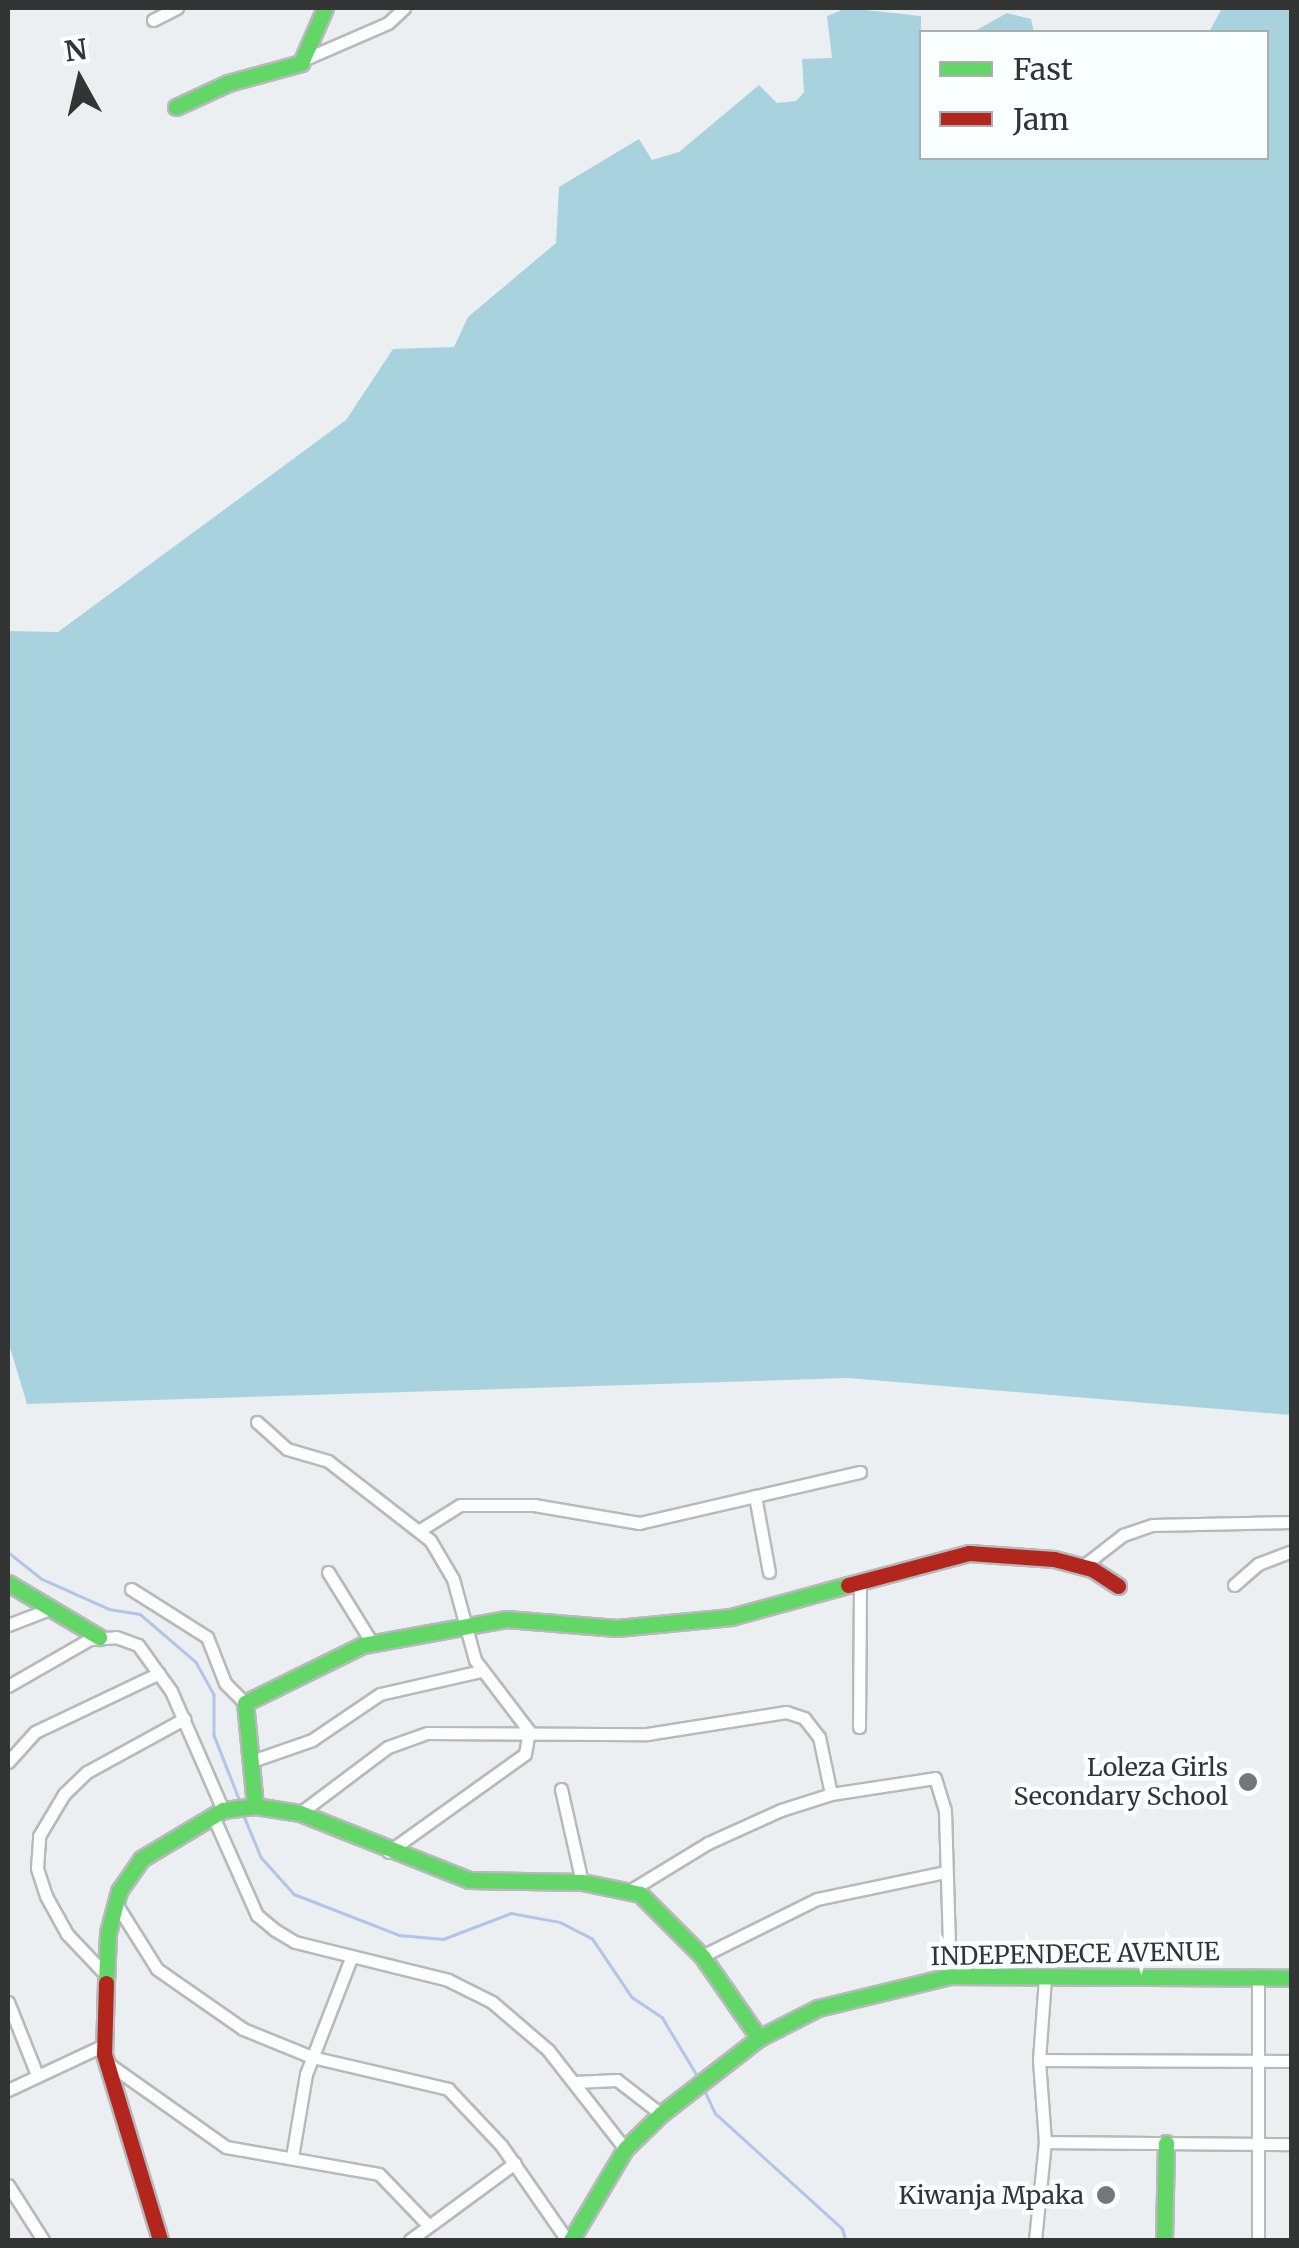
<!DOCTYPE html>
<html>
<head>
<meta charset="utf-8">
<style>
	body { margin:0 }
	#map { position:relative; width:1299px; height:2248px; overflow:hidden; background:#eceff1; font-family:Merriweather,serif }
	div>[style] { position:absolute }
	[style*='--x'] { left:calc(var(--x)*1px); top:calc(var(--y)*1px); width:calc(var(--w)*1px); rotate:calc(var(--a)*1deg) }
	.forest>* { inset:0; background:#a9d2df }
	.stream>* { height:2.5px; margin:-1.25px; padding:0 1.25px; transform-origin:1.25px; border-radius:1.25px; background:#b3c4e9 }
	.roads { filter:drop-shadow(2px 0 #b7b9bb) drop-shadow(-2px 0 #b7b9bb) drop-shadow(0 2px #b7b9bb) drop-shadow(0 -2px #b7b9bb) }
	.street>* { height:11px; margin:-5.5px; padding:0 5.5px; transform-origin:5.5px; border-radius:5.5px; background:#fcfdfd }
	.fast>* { height:15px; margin:-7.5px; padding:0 7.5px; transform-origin:7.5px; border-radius:7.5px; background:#63d668 }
	.jam>* { height:15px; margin:-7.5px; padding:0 7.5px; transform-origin:7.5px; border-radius:7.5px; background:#b3261e }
	.dots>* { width:28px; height:28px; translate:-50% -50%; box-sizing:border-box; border:5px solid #f9feff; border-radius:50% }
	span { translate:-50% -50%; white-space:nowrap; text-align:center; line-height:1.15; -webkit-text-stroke:9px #f9feff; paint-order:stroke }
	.poi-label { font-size:25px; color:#333535 }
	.right { translate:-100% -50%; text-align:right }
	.street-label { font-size:25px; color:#333535 }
	.frame { position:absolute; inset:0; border:10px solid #333535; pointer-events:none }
	.legend { position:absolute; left:919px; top:30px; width:350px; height:130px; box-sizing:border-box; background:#f9feff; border:2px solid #aaaeae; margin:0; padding:12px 18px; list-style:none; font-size:30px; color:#333535 }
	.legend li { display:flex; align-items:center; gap:20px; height:50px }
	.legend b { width:50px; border:2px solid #aaaeae }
	.north { position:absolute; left:30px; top:30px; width:100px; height:100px; -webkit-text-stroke:8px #f9feff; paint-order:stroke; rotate:352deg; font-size:28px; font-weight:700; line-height:40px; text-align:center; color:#333535 }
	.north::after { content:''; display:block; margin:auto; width:35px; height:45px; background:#333535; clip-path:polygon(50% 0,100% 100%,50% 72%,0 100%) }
</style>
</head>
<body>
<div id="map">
	<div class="forest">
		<i style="clip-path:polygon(847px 8px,921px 16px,922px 158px,1266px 158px,1266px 32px,1209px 32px,1222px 8px,1291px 8px,1291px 1415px,848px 1378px,27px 1404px,8px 1341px,8px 631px,58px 632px,346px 420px,393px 349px,454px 347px,468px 317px,556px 243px,559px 187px,639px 139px,652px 160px,679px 152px,759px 85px,777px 103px,796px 101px,804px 92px,802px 59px,832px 58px,827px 16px)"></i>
		<i style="clip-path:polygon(1007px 13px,1031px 19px,1034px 32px,973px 32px)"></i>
	</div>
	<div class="stream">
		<i style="--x:8;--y:1552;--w:43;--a:38.5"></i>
		<i style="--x:42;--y:1579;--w:73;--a:24.1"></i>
		<i style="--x:109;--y:1609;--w:31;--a:9"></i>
		<i style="--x:140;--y:1614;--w:74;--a:40.6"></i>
		<i style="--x:196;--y:1662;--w:37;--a:61"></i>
		<i style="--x:214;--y:1694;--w:41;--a:90"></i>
		<i style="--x:214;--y:1735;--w:74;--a:68.6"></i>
		<i style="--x:244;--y:1816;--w:44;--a:67.5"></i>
		<i style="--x:261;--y:1857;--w:50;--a:48.3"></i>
		<i style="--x:294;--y:1894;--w:113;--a:21.3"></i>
		<i style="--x:399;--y:1935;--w:44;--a:5.2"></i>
		<i style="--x:443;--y:1939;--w:73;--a:-20.9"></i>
		<i style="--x:511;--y:1913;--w:50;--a:10.4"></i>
		<i style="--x:560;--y:1922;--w:36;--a:27"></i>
		<i style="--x:592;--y:1938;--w:71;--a:55.9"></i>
		<i style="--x:632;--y:1997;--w:36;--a:34"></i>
		<i style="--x:662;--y:2017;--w:70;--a:59"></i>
		<i style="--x:704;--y:2089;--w:26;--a:65"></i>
		<i style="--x:715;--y:2113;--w:171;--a:42.2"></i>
		<i style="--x:842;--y:2228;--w:13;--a:72"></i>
	</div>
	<div class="roads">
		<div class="street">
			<i style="--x:153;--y:20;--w:27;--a:-27"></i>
			<i style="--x:305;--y:59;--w:90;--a:-23.4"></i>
			<i style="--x:388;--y:23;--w:22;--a:-43"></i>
			<i style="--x:257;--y:1422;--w:40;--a:42"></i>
			<i style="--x:287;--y:1449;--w:43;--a:16.3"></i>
			<i style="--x:328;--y:1461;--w:129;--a:37.8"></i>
			<i style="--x:430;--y:1540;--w:45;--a:59.5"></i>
			<i style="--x:453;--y:1579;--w:84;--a:74.8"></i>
			<i style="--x:475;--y:1660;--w:89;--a:52.7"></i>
			<i style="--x:529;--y:1731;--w:23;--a:100"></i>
			<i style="--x:525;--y:1754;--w:168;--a:144.4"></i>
			<i style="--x:755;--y:1496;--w:77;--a:79.6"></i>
			<i style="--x:420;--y:1530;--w:47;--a:-32"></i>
			<i style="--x:460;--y:1505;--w:74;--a:0"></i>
			<i style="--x:534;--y:1505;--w:107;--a:9.7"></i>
			<i style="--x:639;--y:1523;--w:227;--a:-13"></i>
			<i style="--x:1083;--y:1566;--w:51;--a:-37.8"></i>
			<i style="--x:1123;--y:1535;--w:31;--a:-19"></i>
			<i style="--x:1152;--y:1525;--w:140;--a:-1.2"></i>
			<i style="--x:328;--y:1572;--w:84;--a:58.2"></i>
			<i style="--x:1234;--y:1585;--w:32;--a:-41"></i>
			<i style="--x:1258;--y:1564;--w:36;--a:-21"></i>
			<i style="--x:131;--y:1589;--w:90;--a:32.3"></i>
			<i style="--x:207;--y:1637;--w:49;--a:68.6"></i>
			<i style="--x:225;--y:1683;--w:28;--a:45"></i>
			<i style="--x:8;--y:1625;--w:47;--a:-21.1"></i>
			<i style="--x:8;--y:1686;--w:95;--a:-29.8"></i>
			<i style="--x:90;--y:1639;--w:26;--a:-4"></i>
			<i style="--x:116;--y:1637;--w:23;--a:20"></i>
			<i style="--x:138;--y:1645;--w:57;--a:54.3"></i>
			<i style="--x:171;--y:1691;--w:130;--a:66.4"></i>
			<i style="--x:859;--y:1727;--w:143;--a:-89.6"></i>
			<i style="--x:8;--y:1762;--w:40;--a:-48"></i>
			<i style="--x:35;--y:1732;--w:137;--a:-25.4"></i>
			<i style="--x:249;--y:1762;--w:67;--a:-19.2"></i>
			<i style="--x:312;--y:1740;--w:82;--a:-34.1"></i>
			<i style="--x:380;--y:1694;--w:104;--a:-12.8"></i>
			<i style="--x:561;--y:1789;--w:95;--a:77.3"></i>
			<i style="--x:300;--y:1813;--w:110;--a:-36.9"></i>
			<i style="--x:388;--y:1747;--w:41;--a:-19.7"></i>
			<i style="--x:427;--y:1733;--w:220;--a:0.3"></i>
			<i style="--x:647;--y:1734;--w:141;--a:-9"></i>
			<i style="--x:786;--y:1712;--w:19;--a:18"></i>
			<i style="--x:804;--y:1718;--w:24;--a:52"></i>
			<i style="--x:819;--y:1737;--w:58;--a:78.1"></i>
			<i style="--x:212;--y:1814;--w:111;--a:66"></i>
			<i style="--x:257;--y:1915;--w:23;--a:40"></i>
			<i style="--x:275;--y:1930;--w:23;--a:31"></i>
			<i style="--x:295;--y:1942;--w:158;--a:13.9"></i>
			<i style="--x:448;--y:1980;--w:49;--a:26.6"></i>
			<i style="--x:492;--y:2002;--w:74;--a:40.6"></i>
			<i style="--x:548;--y:2050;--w:125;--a:52.1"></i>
			<i style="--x:631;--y:1890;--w:90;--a:-31.4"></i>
			<i style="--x:708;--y:1843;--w:80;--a:-24.3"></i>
			<i style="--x:781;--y:1810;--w:52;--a:-17.7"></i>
			<i style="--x:831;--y:1794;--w:105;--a:-8.7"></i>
			<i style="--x:935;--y:1778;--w:34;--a:73"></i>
			<i style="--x:945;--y:1811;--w:165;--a:88.3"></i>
			<i style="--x:115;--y:1902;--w:79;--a:57.9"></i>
			<i style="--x:157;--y:1969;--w:105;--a:34.9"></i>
			<i style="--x:243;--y:2029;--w:74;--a:22.1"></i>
			<i style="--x:312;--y:2057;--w:140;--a:13.2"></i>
			<i style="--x:448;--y:2089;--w:77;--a:46.6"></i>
			<i style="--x:501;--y:2145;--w:116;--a:55.2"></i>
			<i style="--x:702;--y:1956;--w:128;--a:-26.4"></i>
			<i style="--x:817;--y:1899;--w:131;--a:-11.9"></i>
			<i style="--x:104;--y:1973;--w:54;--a:-133.5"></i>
			<i style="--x:67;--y:1934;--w:43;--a:-118.9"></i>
			<i style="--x:46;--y:1896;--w:29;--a:-108"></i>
			<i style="--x:37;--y:1868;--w:32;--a:-86"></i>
			<i style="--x:39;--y:1836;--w:49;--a:-59.2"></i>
			<i style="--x:64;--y:1794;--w:32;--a:-44"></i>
			<i style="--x:87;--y:1772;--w:111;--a:-28.7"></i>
			<i style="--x:1258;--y:1978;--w:262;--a:90"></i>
			<i style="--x:8;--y:2002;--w:79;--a:68.3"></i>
			<i style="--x:1039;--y:2060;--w:253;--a:0.2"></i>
			<i style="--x:106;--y:2062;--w:147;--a:35.3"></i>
			<i style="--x:226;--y:2147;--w:155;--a:10"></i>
			<i style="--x:379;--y:2174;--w:71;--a:46.1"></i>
			<i style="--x:574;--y:2082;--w:43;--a:-2.7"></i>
			<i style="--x:617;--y:2080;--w:56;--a:37.7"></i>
			<i style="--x:8;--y:2090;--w:106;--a:-25.1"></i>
			<i style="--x:1045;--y:2142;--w:247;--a:0.5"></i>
			<i style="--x:292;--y:2157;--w:84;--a:-80.4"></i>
			<i style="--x:306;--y:2074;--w:124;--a:-68.8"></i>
			<i style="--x:8;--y:2185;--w:65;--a:57.5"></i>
			<i style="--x:410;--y:2240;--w:130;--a:-36.3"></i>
			<i style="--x:1035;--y:2240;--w:99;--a:-84.2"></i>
			<i style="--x:1045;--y:2142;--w:82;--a:-94.2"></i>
			<i style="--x:1039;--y:2060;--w:82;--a:-85.8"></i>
		</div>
		<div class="fast">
			<i style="--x:176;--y:107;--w:57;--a:-24.8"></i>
			<i style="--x:228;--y:83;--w:76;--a:-15.3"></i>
			<i style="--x:301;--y:63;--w:60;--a:-66.4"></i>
			<i style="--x:8;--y:1583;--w:106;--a:30.7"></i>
			<i style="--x:255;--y:1806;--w:103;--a:-95.5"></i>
			<i style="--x:245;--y:1703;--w:131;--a:-26.2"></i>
			<i style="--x:363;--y:1645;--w:145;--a:-10.3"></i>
			<i style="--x:506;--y:1619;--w:111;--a:4.6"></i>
			<i style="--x:617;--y:1628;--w:115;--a:-5.5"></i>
			<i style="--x:731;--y:1617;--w:121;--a:-15.3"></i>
			<i style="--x:106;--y:1983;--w:50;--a:-87.7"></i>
			<i style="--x:108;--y:1933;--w:43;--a:-75.3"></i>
			<i style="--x:119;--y:1891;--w:39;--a:-55"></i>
			<i style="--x:141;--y:1859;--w:96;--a:-30.9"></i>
			<i style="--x:223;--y:1810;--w:32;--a:-7"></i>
			<i style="--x:255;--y:1806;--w:46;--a:8.8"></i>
			<i style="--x:300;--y:1813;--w:182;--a:21.6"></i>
			<i style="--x:469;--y:1880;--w:113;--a:1"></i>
			<i style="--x:582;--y:1882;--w:59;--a:11.7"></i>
			<i style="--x:640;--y:1894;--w:88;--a:45"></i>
			<i style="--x:702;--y:1956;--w:100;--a:55.2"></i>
			<i style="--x:571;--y:2240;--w:106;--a:-59.3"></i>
			<i style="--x:625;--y:2149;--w:50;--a:-44.2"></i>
			<i style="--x:661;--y:2114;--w:124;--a:-37.8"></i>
			<i style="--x:759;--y:2038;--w:66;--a:-27"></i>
			<i style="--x:818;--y:2008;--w:136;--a:-13.6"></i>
			<i style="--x:950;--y:1976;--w:342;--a:0.3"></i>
			<i style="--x:1164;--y:2240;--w:97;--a:-88.8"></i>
		</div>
		<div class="jam">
			<i style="--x:848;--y:1585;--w:125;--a:-14.8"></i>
			<i style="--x:969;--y:1553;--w:85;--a:4"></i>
			<i style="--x:1054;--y:1559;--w:39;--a:15"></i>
			<i style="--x:1092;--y:1569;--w:31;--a:33"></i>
			<i style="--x:106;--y:1983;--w:71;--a:91.6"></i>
			<i style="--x:104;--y:2054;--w:194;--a:73.2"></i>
		</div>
	</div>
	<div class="dots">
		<i style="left:1248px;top:1782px;background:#747677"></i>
		<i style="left:1106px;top:2195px;background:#747677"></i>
	</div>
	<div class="poi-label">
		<span class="right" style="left:1228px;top:1782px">Loleza Girls<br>Secondary School</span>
		<span class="right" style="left:1084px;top:2195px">Kiwanja Mpaka</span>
	</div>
	<div class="street-label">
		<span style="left:1075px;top:1954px;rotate:-1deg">INDEPENDECE AVENUE</span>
	</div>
	<div class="frame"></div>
	<ul class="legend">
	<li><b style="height:12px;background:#63d668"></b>Fast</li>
	<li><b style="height:12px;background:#b3261e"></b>Jam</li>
	</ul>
	<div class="north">N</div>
</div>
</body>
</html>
